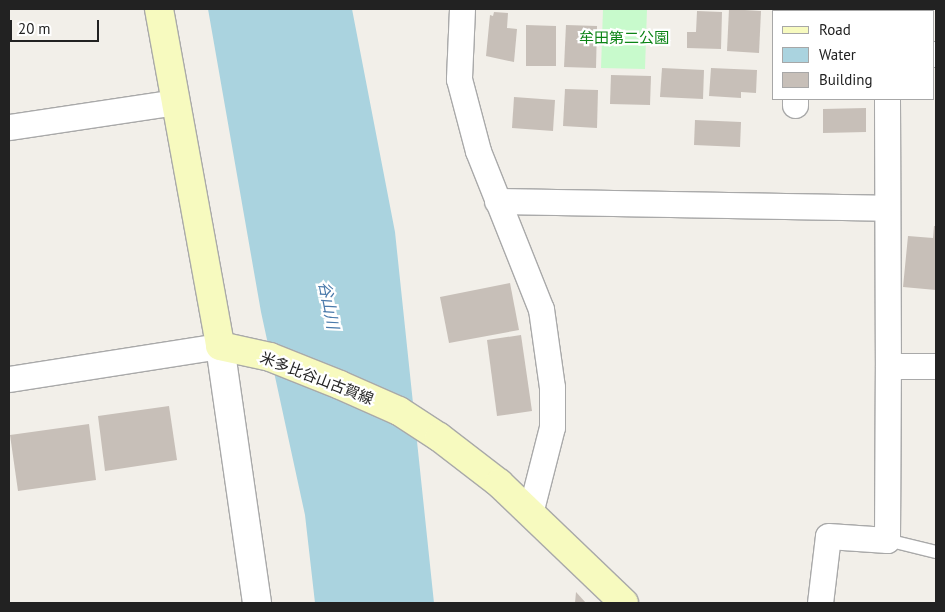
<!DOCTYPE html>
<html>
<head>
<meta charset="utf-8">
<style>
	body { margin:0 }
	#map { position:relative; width:945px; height:612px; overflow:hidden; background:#f2efe9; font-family:"PT Sans","Noto Sans JP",sans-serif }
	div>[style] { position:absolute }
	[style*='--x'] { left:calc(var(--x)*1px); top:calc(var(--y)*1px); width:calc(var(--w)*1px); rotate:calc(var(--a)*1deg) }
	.park>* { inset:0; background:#c8facc }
	.water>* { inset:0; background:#aad3df }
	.building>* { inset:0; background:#c7bfb8 }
	.roads { filter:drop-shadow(1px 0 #a9a9a9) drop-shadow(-1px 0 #a9a9a9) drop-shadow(0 1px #a9a9a9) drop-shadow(0 -1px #a9a9a9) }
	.service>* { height:12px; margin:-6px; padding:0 6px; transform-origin:6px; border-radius:6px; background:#fff }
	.minor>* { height:25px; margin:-12.5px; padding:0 12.5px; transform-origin:12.5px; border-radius:12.5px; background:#fff }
	.tertiary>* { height:28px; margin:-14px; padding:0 14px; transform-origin:14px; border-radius:14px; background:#fff }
	.secondary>* { height:28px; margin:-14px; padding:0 14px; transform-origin:14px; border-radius:14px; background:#f7fabf }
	span { translate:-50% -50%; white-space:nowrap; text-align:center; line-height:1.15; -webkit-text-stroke:4.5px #fff; paint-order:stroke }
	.park-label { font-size:15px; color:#0c8416 }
	.street-label { font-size:15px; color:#222 }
	.water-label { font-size:16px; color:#4a7aab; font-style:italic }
	.frame { position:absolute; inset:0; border:10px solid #222; pointer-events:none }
	.legend { position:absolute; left:772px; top:10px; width:162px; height:90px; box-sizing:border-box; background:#fff; border:1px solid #a7a7a7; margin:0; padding:6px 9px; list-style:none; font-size:15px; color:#222 }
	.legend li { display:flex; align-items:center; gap:10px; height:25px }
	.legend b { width:25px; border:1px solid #a7a7a7 }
	.scale { position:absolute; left:10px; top:20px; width:89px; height:22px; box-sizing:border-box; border:2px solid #222; border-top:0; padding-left:6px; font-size:15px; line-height:18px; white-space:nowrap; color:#222; -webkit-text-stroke:4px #fff; paint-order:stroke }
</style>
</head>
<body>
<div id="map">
	<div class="park">
		<i style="clip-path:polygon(603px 9px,647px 9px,645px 69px,601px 68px)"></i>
	</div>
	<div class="water">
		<i style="clip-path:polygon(208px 9px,352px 9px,395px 232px,434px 603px,315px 603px,305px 515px,261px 312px)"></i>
	</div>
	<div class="building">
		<i style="clip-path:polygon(729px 9px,761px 11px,759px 53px,727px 51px)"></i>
		<i style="clip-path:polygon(697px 11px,722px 12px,721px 49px,687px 48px,687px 32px,696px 32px)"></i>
		<i style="clip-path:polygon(494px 12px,508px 13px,507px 28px,517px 29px,514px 62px,486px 56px,490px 15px,493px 16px)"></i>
		<i style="clip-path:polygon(526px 25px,556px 26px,556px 66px,526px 66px)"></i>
		<i style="clip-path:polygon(566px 25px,597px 26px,596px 68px,564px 67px)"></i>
		<i style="clip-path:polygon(662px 68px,704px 70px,703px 99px,660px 97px)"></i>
		<i style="clip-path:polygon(711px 68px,757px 70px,756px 93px,741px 92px,741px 98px,709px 96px)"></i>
		<i style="clip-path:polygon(611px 75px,651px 76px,650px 105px,610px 104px)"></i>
		<i style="clip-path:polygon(565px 89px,598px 90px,597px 128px,563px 126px)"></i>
		<i style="clip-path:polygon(514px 97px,555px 100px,553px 131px,512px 128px)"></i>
		<i style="clip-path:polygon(866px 108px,866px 132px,823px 133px,823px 109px)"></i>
		<i style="clip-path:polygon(695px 120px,741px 122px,740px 147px,694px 145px)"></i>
		<i style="clip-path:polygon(934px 226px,936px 226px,936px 290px,903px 287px,908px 236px,933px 238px)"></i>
		<i style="clip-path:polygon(510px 283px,519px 330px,449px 343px,440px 297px)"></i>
		<i style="clip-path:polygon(521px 335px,532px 411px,497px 416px,487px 340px)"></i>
		<i style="clip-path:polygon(169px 406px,177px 460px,105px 471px,98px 416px)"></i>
		<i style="clip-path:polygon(89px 424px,96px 480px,18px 491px,10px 435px)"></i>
		<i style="clip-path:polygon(576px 592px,586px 603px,575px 603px)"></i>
	</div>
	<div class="roads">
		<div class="service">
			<i style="--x:887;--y:540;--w:50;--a:13.8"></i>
		</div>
		<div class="minor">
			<i style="--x:462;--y:9;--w:70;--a:92.5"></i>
			<i style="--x:459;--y:79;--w:74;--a:75.2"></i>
			<i style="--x:478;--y:151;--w:170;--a:68.3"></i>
			<i style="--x:541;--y:309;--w:79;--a:82"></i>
			<i style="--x:552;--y:387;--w:40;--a:90"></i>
			<i style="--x:552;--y:427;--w:89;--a:104.3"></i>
			<i style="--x:795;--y:9;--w:2;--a:90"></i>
			<i style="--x:886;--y:9;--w:2;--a:90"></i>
			<i style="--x:934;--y:54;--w:2;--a:0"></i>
			<i style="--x:795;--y:99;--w:6;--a:90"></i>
			<i style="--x:887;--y:99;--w:267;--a:89.8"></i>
			<i style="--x:9;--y:127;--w:169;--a:-8.5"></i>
			<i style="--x:497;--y:201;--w:390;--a:1"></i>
			<i style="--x:9;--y:379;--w:214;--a:-8.9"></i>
			<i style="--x:820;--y:603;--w:67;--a:-83.2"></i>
			<i style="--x:828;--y:536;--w:59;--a:3.9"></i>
			<i style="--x:887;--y:540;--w:174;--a:-89.7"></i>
			<i style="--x:888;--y:366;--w:48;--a:0"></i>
		</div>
		<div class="tertiary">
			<i style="--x:220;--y:346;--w:260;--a:81.8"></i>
		</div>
		<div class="secondary">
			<i style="--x:159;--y:9;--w:342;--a:79.7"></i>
			<i style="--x:220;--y:346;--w:51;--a:12.4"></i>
			<i style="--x:270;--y:357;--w:75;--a:21.8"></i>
			<i style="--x:340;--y:385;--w:64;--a:23.8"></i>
			<i style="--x:399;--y:411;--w:48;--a:33"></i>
			<i style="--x:439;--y:437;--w:76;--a:37.5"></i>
			<i style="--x:499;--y:483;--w:173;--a:43.8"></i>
		</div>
	</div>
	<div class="park-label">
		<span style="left:624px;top:38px">牟田第二公園</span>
	</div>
	<div class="street-label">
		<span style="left:317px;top:378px;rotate:21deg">米多比谷山古賀線</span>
	</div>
	<div class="water-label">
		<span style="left:329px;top:305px;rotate:79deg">谷山川</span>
	</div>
	<div class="frame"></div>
	<ul class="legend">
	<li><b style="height:6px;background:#f7fabf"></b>Road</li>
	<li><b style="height:14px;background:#aad3df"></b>Water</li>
	<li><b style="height:14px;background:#c7bfb8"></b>Building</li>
	</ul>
	<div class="scale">20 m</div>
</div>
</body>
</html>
